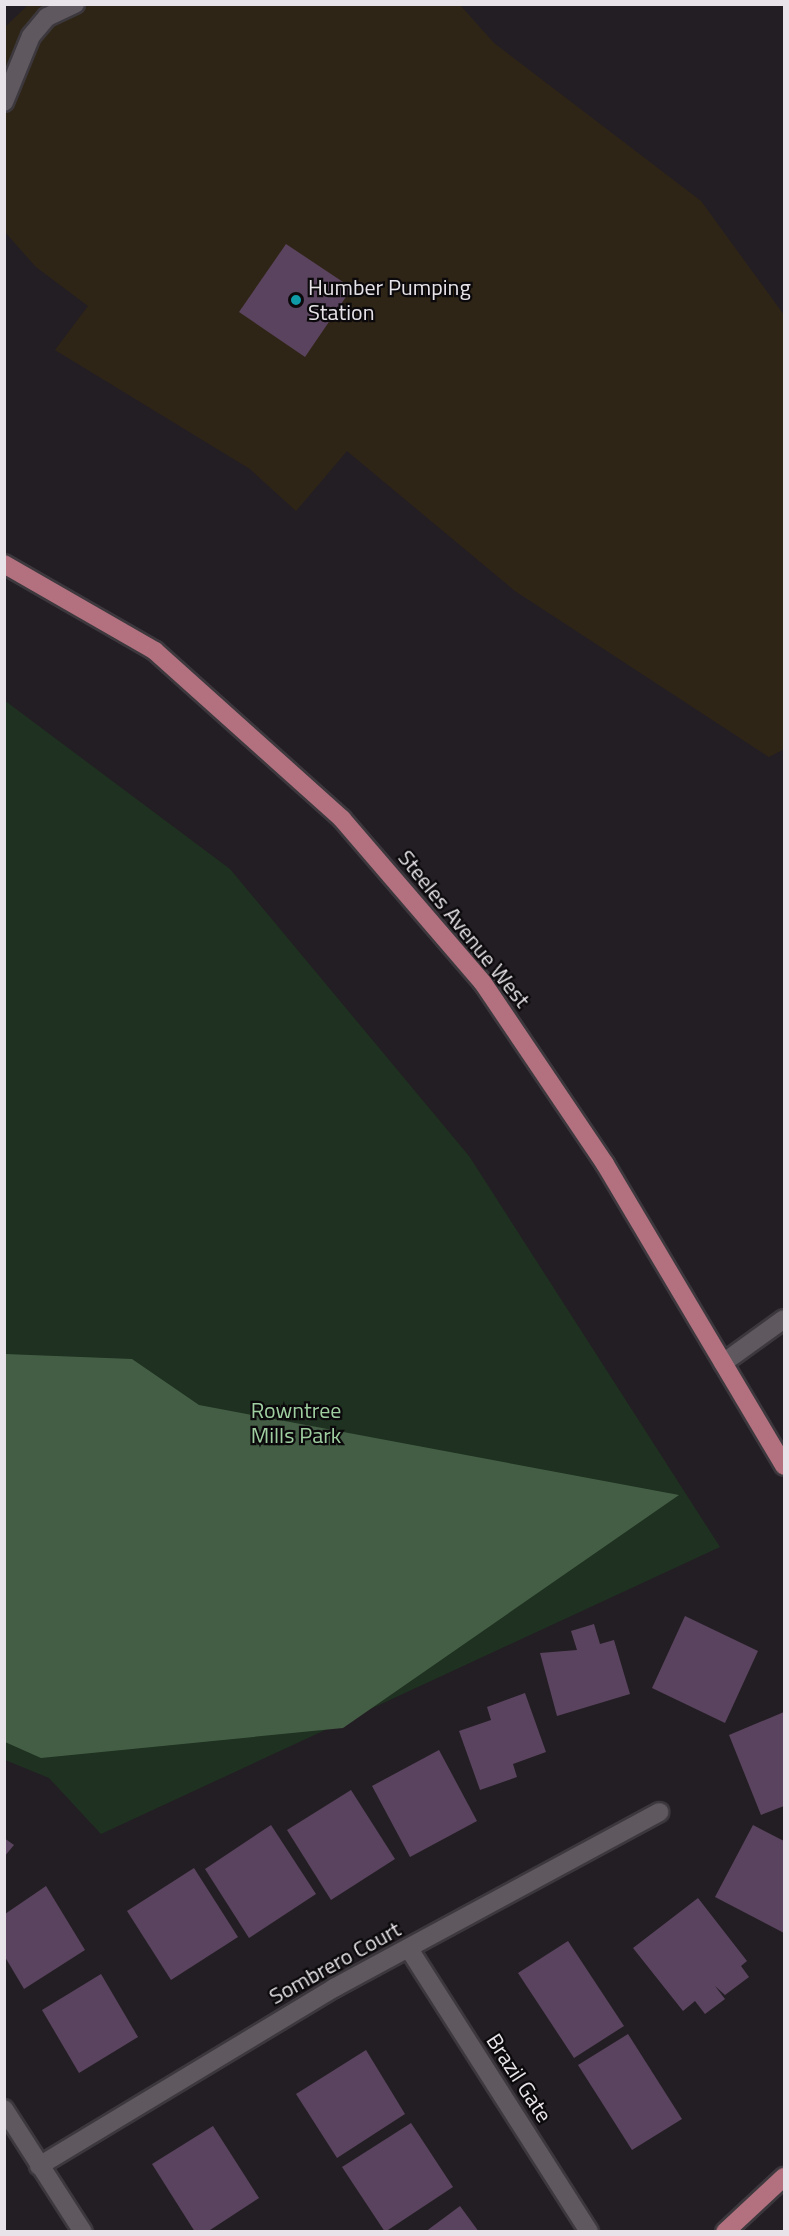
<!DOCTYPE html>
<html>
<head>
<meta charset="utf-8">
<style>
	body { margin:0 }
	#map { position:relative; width:789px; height:2236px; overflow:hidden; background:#231e24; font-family:"Titillium Web",sans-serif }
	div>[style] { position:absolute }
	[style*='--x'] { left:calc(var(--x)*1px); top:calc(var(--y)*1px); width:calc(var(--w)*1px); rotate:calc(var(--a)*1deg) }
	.industrial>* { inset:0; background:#2f2516 }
	.green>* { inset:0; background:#1f3120 }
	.forest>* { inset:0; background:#445e45 }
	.building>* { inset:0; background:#5a435e }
	.roads { filter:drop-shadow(2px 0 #3c383d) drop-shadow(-2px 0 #3c383d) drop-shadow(0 2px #3c383d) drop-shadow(0 -2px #3c383d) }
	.minor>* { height:18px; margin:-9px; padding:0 9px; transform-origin:9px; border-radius:9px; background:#5f585f }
	.major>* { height:18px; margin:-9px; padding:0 9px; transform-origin:9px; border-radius:9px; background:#b3717f }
	.dots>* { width:16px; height:16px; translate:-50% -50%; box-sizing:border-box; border:3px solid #0b090b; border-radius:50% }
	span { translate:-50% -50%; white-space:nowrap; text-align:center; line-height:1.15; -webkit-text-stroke:4.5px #0b090b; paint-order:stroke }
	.poi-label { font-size:22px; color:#e7e3e8 }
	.left { translate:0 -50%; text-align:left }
	.street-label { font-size:22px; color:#e7e3e8 }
	.park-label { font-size:22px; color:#9fcfa0 }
	.frame { position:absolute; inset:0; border:6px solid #e7e3e8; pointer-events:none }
</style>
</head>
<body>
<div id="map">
	<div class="industrial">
		<i style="clip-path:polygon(28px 5px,460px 5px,494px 43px,701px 201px,784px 315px,784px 749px,769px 757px,515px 591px,347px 451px,296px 511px,250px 469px,55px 350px,88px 306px,36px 267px,5px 232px,4px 28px)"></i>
	</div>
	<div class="green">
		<i style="clip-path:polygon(4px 700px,230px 869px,469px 1156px,720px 1547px,101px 1834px,49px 1778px,5px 1760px)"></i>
	</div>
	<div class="forest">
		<i style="clip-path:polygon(5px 1354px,132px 1359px,199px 1405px,679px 1495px,343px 1728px,41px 1758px,5px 1742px)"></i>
	</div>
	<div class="building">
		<i style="clip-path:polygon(286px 244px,352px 288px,305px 357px,239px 312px)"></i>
		<i style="clip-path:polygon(685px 1616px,758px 1651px,725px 1723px,652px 1688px)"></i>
		<i style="clip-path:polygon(594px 1624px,600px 1644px,614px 1640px,630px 1694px,557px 1716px,540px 1653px,577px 1650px,571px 1631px)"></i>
		<i style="clip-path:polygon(525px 1693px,546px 1752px,513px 1764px,517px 1777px,480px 1790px,459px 1731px,491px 1720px,487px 1707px)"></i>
		<i style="clip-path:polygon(784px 1712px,784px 1806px,761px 1815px,729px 1735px)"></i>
		<i style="clip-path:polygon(439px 1750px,477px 1821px,410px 1857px,372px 1786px)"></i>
		<i style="clip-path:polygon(351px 1790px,395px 1859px,331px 1900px,287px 1830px)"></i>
		<i style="clip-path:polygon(271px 1825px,316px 1894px,249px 1938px,205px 1869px)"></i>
		<i style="clip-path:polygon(753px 1825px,784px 1841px,784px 1933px,715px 1897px)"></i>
		<i style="clip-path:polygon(4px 1838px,14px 1845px,4px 1857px)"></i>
		<i style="clip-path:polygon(194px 1868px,238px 1937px,171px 1980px,127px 1911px)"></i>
		<i style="clip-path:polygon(46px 1886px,85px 1950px,24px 1989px,5px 1957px,5px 1914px)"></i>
		<i style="clip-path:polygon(698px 1898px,747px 1961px,741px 1966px,749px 1977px,725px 1995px,715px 1986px,725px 1999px,705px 2014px,695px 2001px,683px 2011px,633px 1948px)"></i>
		<i style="clip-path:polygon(568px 1941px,624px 2026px,574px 2058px,518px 1973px)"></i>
		<i style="clip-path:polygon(101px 1974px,138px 2037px,79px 2073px,42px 2010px)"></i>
		<i style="clip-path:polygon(628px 2034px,682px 2119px,632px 2150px,578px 2065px)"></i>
		<i style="clip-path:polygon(366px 2050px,405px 2114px,337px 2158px,296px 2094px)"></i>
		<i style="clip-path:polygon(411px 2123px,453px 2187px,385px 2232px,342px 2167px)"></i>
		<i style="clip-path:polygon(213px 2126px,259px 2198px,207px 2232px,195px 2232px,152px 2164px)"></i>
		<i style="clip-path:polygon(460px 2206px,479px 2232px,425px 2232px)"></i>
	</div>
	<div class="roads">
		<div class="minor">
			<i style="--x:4;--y:102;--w:71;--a:-67.8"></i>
			<i style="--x:31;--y:36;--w:25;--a:-50"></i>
			<i style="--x:47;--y:17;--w:31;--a:-25"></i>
			<i style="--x:723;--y:1363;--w:75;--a:-35.8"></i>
			<i style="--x:409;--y:1949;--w:335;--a:57.5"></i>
			<i style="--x:4;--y:2109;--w:146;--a:57.3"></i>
			<i style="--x:39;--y:2166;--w:345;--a:-31.1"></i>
			<i style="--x:334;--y:1988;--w:370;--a:-28.4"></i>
		</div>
		<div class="major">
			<i style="--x:4;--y:564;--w:174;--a:29.9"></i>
			<i style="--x:155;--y:651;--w:251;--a:41.9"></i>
			<i style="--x:342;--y:819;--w:216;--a:49.3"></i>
			<i style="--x:483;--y:983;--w:218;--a:56"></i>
			<i style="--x:605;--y:1164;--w:351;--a:59.3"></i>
			<i style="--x:725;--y:2232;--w:81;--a:-43"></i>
		</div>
	</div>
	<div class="dots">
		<i style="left:296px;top:300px;background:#0f9aa8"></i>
	</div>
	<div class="poi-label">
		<span class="left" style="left:308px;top:300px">Humber Pumping<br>Station</span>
	</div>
	<div class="street-label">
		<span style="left:464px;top:929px;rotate:51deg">Steeles Avenue West</span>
		<span style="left:335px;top:1963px;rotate:-29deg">Sombrero Court</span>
		<span style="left:519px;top:2078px;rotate:57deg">Brazil Gate</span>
	</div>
	<div class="park-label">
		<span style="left:296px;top:1423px">Rowntree<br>Mills Park</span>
	</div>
	<div class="frame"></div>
</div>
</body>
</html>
